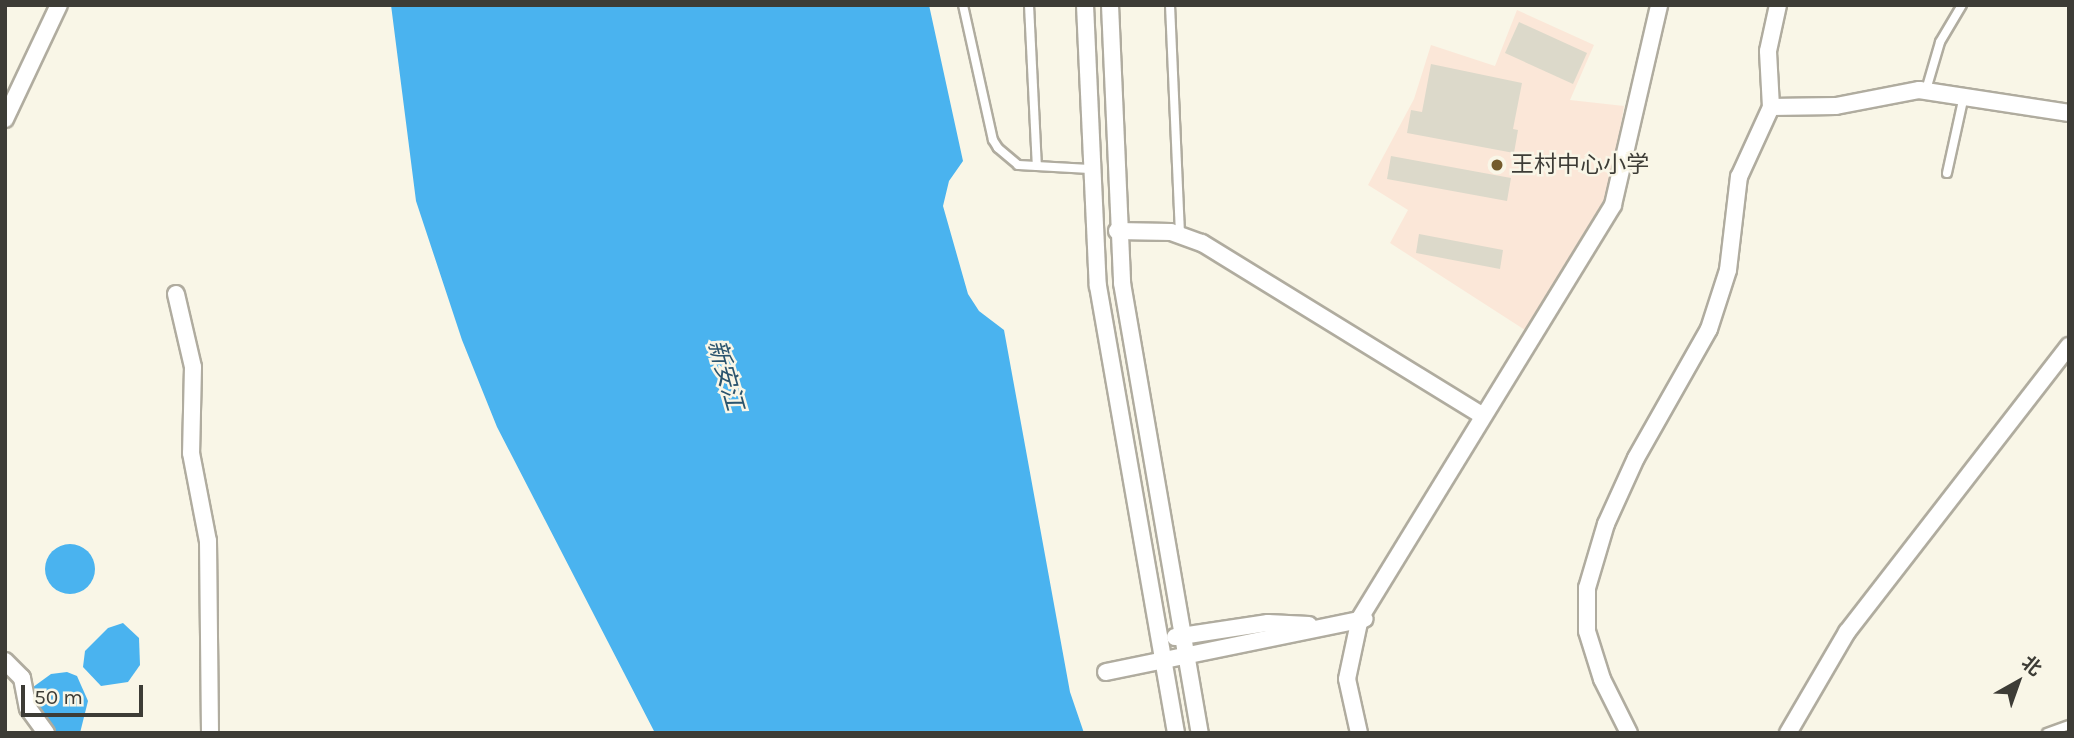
<!DOCTYPE html>
<html>
<head>
<meta charset="utf-8">
<style>
	body { margin:0 }
	#map { position:relative; width:2074px; height:738px; overflow:hidden; background:#f9f6e7; font-family:Karla,"Noto Sans SC",sans-serif }
	div>[style] { position:absolute }
	[style*='--x'] { left:calc(var(--x)*1px); top:calc(var(--y)*1px); width:calc(var(--w)*1px); rotate:calc(var(--a)*1deg) }
	.education>* { inset:0; background:#fbe7d8 }
	.water>* { inset:0; background:#4ab3ef }
	.round { border-radius:50% }
	.building>* { inset:0; background:#dcd9ca }
	.roads { filter:drop-shadow(2px 0 #b0ac9f) drop-shadow(-2px 0 #b0ac9f) drop-shadow(0 2px #b0ac9f) drop-shadow(0 -2px #b0ac9f) }
	.lane>* { height:8px; margin:-4px; padding:0 4px; transform-origin:4px; border-radius:4px; background:#fff }
	.street>* { height:16px; margin:-8px; padding:0 8px; transform-origin:8px; border-radius:8px; background:#fff }
	.dots>* { width:19px; height:19px; translate:-50% -50%; box-sizing:border-box; border:4px solid #f9f6e7; border-radius:50% }
	span { translate:-50% -50%; white-space:nowrap; text-align:center; line-height:1.15; -webkit-text-stroke:5px #f9f6e7; paint-order:stroke }
	.poi-label { font-size:23px; color:#3d3c36 }
	.left { translate:0 -50%; text-align:left }
	.water-label { font-size:24px; color:#2a546e; font-style:italic }
	.frame { position:absolute; inset:0; border:7px solid #3d3c36; pointer-events:none }
	.north { position:absolute; left:1983px; top:647px; width:70px; height:70px; -webkit-text-stroke:5px #f9f6e7; paint-order:stroke; rotate:40deg; font-size:19px; font-weight:700; line-height:28px; text-align:center; color:#3d3c36 }
	.north::after { content:''; display:block; margin:auto; width:24px; height:32px; background:#3d3c36; clip-path:polygon(50% 0,100% 100%,50% 72%,0 100%) }
	.scale { position:absolute; left:21px; top:685px; width:122px; height:32px; box-sizing:border-box; border:4px solid #3d3c36; border-top:0; padding-left:9px; font-size:21px; line-height:24px; white-space:nowrap; color:#3d3c36; -webkit-text-stroke:5px #f9f6e7; paint-order:stroke }
</style>
</head>
<body>
<div id="map">
	<div class="education">
		<i style="clip-path:polygon(1517px 10px,1594px 45px,1570px 100px,1624px 106px,1608px 202px,1525px 330px,1390px 243px,1408px 210px,1368px 185px,1414px 99px,1431px 45px,1495px 66px)"></i>
	</div>
	<div class="water">
		<i style="clip-path:polygon(391px 5px,929px 5px,963px 161px,949px 181px,943px 206px,968px 294px,979px 311px,1004px 330px,1070px 692px,1084px 733px,655px 733px,497px 427px,462px 340px,416px 201px)"></i>
		<i class="round" style="left:45px;top:544px;width:50px;height:50px"></i>
		<i style="clip-path:polygon(123px 623px,139px 638px,140px 665px,128px 682px,101px 686px,83px 667px,85px 651px,108px 628px)"></i>
		<i style="clip-path:polygon(67px 672px,77px 676px,88px 701px,80px 733px,54px 733px,39px 722px,29px 690px,51px 674px)"></i>
	</div>
	<div class="building">
		<i style="clip-path:polygon(1519px 22px,1587px 53px,1573px 84px,1505px 53px)"></i>
		<i style="clip-path:polygon(1431px 64px,1522px 83px,1513px 129px,1518px 130px,1514px 153px,1407px 133px,1411px 110px,1422px 112px)"></i>
		<i style="clip-path:polygon(1391px 156px,1511px 178px,1507px 201px,1387px 179px)"></i>
		<i style="clip-path:polygon(1419px 234px,1503px 250px,1500px 269px,1416px 253px)"></i>
	</div>
	<div class="roads">
		<div class="lane">
			<i style="--x:963;--y:5;--w:138;--a:77.5"></i>
			<i style="--x:993;--y:140;--w:9;--a:58"></i>
			<i style="--x:998;--y:148;--w:26;--a:40"></i>
			<i style="--x:1018;--y:165;--w:72;--a:3.2"></i>
			<i style="--x:1029;--y:5;--w:161;--a:87.2"></i>
			<i style="--x:1170;--y:5;--w:230;--a:87.5"></i>
			<i style="--x:1926;--y:90;--w:50;--a:-73.7"></i>
			<i style="--x:1940;--y:42;--w:43;--a:-59.3"></i>
			<i style="--x:1947;--y:173;--w:79;--a:-77.6"></i>
			<i style="--x:2047;--y:733;--w:23;--a:-20"></i>
		</div>
		<div class="street">
			<i style="--x:1085;--y:5;--w:281;--a:87.4"></i>
			<i style="--x:1098;--y:286;--w:454;--a:80.1"></i>
			<i style="--x:1110;--y:5;--w:278;--a:87.5"></i>
			<i style="--x:1122;--y:283;--w:457;--a:80.2"></i>
			<i style="--x:1771;--y:107;--w:65;--a:-0.9"></i>
			<i style="--x:1836;--y:106;--w:85;--a:-10.9"></i>
			<i style="--x:1919;--y:90;--w:152;--a:8.7"></i>
			<i style="--x:5;--y:119;--w:126;--a:-64.7"></i>
			<i style="--x:1117;--y:231;--w:54;--a:1.1"></i>
			<i style="--x:1171;--y:232;--w:33;--a:20"></i>
			<i style="--x:1202;--y:243;--w:329;--a:31.6"></i>
			<i style="--x:176;--y:294;--w:75;--a:76.9"></i>
			<i style="--x:193;--y:367;--w:86;--a:91.3"></i>
			<i style="--x:191;--y:453;--w:90;--a:79.1"></i>
			<i style="--x:208;--y:541;--w:192;--a:89.4"></i>
			<i style="--x:1175;--y:637;--w:94;--a:-8.6"></i>
			<i style="--x:1268;--y:623;--w:41;--a:2.8"></i>
			<i style="--x:5;--y:661;--w:24;--a:45"></i>
			<i style="--x:22;--y:678;--w:31;--a:79"></i>
			<i style="--x:28;--y:708;--w:31;--a:54"></i>
			<i style="--x:1106;--y:672;--w:264;--a:-11.6"></i>
			<i style="--x:1359;--y:733;--w:55;--a:-102.5"></i>
			<i style="--x:1347;--y:679;--w:62;--a:-78"></i>
			<i style="--x:1360;--y:618;--w:484;--a:-58.5"></i>
			<i style="--x:1613;--y:205;--w:205;--a:-77"></i>
			<i style="--x:1629;--y:733;--w:60;--a:-116.6"></i>
			<i style="--x:1602;--y:679;--w:50;--a:-107.4"></i>
			<i style="--x:1587;--y:631;--w:43;--a:-90"></i>
			<i style="--x:1587;--y:588;--w:67;--a:-73.5"></i>
			<i style="--x:1606;--y:524;--w:72;--a:-65.6"></i>
			<i style="--x:1636;--y:458;--w:148;--a:-60.5"></i>
			<i style="--x:1709;--y:329;--w:62;--a:-72.1"></i>
			<i style="--x:1728;--y:270;--w:94;--a:-83.3"></i>
			<i style="--x:1739;--y:177;--w:77;--a:-65.4"></i>
			<i style="--x:1771;--y:107;--w:56;--a:-93.1"></i>
			<i style="--x:1768;--y:51;--w:47;--a:-77.7"></i>
			<i style="--x:1788;--y:733;--w:117;--a:-59.7"></i>
			<i style="--x:1847;--y:632;--w:362;--a:-52.2"></i>
		</div>
	</div>
	<div class="dots">
		<i style="left:1497px;top:165px;background:#745b2c"></i>
	</div>
	<div class="poi-label">
		<span class="left" style="left:1511px;top:165px">王村中心小学</span>
	</div>
	<div class="water-label">
		<span style="left:725px;top:375px;rotate:74deg">新安江</span>
	</div>
	<div class="frame"></div>
	<div class="north">北</div>
	<div class="scale">50 m</div>
</div>
</body>
</html>
